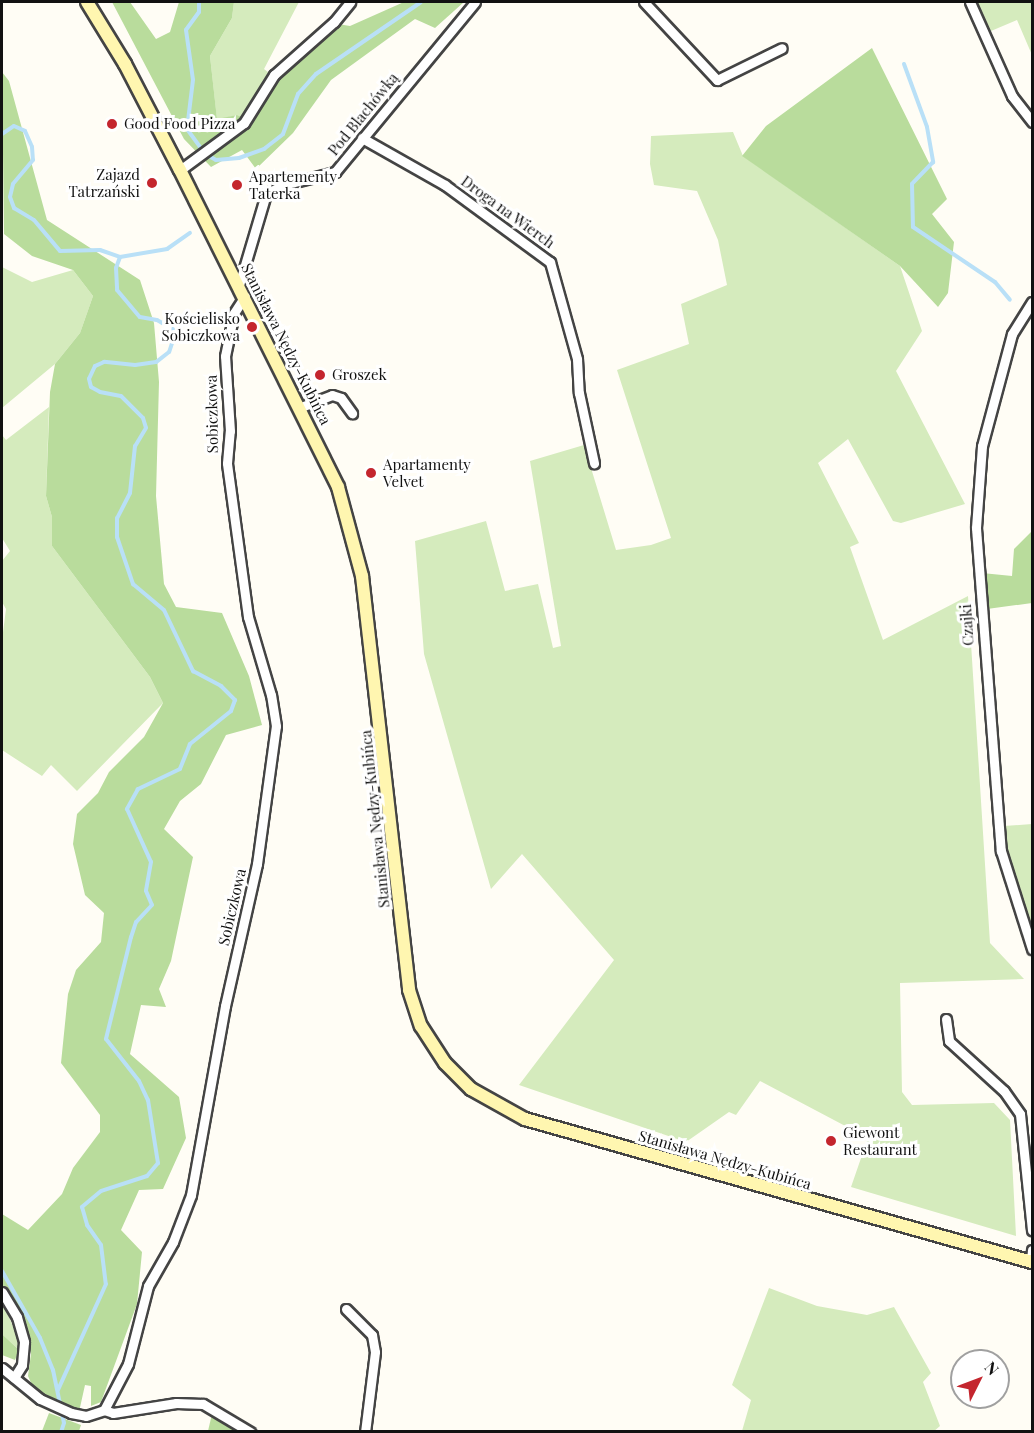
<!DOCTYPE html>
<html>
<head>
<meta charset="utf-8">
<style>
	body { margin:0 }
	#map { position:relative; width:1034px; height:1433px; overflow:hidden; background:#fffdf5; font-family:"Playfair Display",serif }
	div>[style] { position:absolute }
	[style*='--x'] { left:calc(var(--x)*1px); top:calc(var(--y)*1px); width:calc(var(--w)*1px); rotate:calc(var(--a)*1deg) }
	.green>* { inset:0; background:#d5ebbd }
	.forest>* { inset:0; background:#b9dc9c }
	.stream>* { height:4px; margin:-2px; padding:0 2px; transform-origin:2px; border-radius:2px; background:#b9e0f7 }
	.roads { filter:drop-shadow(2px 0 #444) drop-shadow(-2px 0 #444) drop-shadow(0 2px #444) drop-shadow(0 -2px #444) }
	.street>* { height:9px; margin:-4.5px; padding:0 4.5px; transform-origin:4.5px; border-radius:4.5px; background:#fff }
	.secondary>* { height:12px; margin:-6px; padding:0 6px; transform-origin:6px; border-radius:6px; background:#fff6b0 }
	.dots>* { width:16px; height:16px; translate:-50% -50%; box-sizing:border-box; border:3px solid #fff; border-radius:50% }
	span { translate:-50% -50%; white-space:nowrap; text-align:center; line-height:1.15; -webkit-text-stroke:6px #fff; paint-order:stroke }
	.street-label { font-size:15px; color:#111 }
	.poi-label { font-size:15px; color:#111 }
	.left { translate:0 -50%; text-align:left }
	.right { translate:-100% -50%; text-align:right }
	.frame { position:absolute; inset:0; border:3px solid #111; pointer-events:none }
	.north { position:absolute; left:950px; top:1349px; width:60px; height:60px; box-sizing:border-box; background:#fff; border:2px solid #a0a0a0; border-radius:50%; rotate:48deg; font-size:16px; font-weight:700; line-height:24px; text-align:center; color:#111 }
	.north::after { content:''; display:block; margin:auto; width:21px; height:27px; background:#c4262e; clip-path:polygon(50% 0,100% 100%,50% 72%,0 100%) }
</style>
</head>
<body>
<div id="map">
	<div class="green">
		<i style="clip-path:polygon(234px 2px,299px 2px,264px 69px,278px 80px,252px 120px,237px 115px,217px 120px,210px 56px,232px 18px)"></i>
		<i style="clip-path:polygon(976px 2px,1032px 2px,1032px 55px,1017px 20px,991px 31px)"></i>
		<i style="clip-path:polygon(733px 132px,743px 156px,900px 266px,922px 331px,896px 371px,965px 504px,901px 523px,893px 521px,848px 439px,818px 463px,859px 543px,850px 547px,883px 640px,968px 596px,990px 943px,1024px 979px,900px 983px,902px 1092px,912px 1105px,994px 1103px,1010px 1120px,1016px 1236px,851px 1187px,868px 1138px,760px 1081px,736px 1115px,729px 1112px,686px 1142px,519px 1085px,614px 960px,522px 854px,491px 889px,424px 654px,415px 541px,486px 521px,505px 591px,538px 584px,553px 648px,561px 646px,530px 461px,584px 445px,616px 550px,651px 545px,671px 538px,617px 370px,689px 344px,681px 304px,727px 285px,718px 240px,697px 191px,654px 185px,650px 164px,651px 136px)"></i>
		<i style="clip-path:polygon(2px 267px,32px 282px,73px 270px,93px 296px,80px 333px,55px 364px,2px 408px)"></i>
		<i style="clip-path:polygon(49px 407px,46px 496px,52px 517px,52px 546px,150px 677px,163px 703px,77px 791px,51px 765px,42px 776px,2px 750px,2px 640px,6px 609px,2px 602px,2px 561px,10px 551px,2px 538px,2px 435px,6px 440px)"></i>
		<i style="clip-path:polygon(1032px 824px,1032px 925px,1028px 926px,1011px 872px,1004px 826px)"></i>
		<i style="clip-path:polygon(769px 1288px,817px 1306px,867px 1315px,894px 1307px,931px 1373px,923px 1382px,940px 1426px,933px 1432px,742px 1431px,751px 1400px,732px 1385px)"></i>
		<i style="clip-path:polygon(2px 1301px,15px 1331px,19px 1350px,2px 1334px)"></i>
	</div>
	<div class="forest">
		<i style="clip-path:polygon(112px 2px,130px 2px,156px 39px,170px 32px,179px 2px,234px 2px,232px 18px,210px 56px,217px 119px,237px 115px,252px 120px,278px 80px,338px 24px,350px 26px,404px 2px,464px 2px,435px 28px,415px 19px,331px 80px,293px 133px,256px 169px,242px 150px,211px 167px,184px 139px)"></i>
		<i style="clip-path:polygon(872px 48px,947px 199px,932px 214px,954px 242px,948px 293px,938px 307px,900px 266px,742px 156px,766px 126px)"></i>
		<i style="clip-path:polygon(2px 72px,9px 81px,47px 220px,140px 280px,154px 323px,159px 382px,156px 496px,164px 584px,176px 607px,222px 613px,249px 676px,262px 725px,226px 735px,201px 784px,180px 801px,164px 829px,193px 857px,171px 961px,159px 989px,166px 1007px,141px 1005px,130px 1054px,179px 1097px,186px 1138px,163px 1189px,139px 1190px,121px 1230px,142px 1252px,137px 1304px,101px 1402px,91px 1406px,91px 1386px,85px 1385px,79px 1412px,47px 1399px,33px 1387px,28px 1376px,31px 1354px,25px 1325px,2px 1289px,2px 1214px,28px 1230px,62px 1194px,73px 1168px,100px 1132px,100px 1115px,61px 1063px,68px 994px,76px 970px,101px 942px,104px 913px,85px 895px,73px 844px,77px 814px,98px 793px,109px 772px,144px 737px,163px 703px,150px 677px,52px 546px,52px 517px,46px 496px,50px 392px,55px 364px,80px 333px,93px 296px,73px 270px,32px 256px,4px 234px)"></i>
		<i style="clip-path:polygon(1032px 516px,1032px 603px,987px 609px,982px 573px,1012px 576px,1014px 549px,1031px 532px)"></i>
		<i style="clip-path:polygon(2px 1334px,19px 1350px,15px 1360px,2px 1355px)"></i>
		<i style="clip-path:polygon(49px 1413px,81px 1425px,79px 1431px,42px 1431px)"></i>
		<i style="clip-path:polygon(212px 1414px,242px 1431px,208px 1431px)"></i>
	</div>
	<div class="stream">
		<i style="--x:199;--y:2;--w:10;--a:90"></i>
		<i style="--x:199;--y:12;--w:22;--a:126"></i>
		<i style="--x:186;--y:30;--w:50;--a:82"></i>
		<i style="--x:193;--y:80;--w:49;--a:97"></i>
		<i style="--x:187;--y:129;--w:24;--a:54"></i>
		<i style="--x:904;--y:64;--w:67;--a:69.9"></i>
		<i style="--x:927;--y:127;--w:36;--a:80"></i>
		<i style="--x:933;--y:162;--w:30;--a:134"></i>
		<i style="--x:912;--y:184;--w:43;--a:88.7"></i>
		<i style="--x:913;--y:227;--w:99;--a:33.9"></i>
		<i style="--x:995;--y:282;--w:23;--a:50"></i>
		<i style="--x:2;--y:134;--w:14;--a:-34"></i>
		<i style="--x:14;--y:126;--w:12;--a:24"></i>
		<i style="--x:25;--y:131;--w:17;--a:66"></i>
		<i style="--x:32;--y:147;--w:13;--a:86"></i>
		<i style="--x:33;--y:160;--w:31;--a:130"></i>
		<i style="--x:13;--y:184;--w:13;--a:103"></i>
		<i style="--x:10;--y:197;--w:12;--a:70"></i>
		<i style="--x:14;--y:208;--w:23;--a:31"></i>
		<i style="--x:34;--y:220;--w:40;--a:50"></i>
		<i style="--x:60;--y:251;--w:40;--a:-1.4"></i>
		<i style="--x:100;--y:250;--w:21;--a:19"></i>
		<i style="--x:120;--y:257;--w:12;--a:110"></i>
		<i style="--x:116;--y:268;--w:22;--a:87"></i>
		<i style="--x:117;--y:290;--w:35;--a:50"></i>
		<i style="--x:140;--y:317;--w:17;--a:10"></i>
		<i style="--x:157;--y:320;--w:22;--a:30"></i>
		<i style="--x:176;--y:331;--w:22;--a:108"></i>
		<i style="--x:169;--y:352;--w:16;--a:142"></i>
		<i style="--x:156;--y:362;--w:21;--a:172"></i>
		<i style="--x:135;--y:365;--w:31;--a:-174"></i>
		<i style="--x:104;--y:362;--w:10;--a:156"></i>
		<i style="--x:95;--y:366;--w:14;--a:115"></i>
		<i style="--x:89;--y:379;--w:8;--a:76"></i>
		<i style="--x:91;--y:387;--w:10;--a:29"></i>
		<i style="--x:100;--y:392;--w:21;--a:11"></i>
		<i style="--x:121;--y:396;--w:31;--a:45"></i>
		<i style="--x:143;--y:418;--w:10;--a:73"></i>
		<i style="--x:146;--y:428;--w:21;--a:121"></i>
		<i style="--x:135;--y:446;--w:47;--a:96.1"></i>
		<i style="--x:130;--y:493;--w:28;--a:117"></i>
		<i style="--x:117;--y:518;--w:19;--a:90"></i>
		<i style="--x:117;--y:537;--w:50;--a:71.2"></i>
		<i style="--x:133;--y:584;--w:40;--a:40"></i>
		<i style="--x:164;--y:610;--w:68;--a:64.6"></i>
		<i style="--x:193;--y:671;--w:32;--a:28"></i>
		<i style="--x:221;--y:686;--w:20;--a:45"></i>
		<i style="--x:235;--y:700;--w:12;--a:110"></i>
		<i style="--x:231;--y:711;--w:53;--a:141.2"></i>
		<i style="--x:190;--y:744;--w:27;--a:112"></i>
		<i style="--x:180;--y:769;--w:47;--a:154.5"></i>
		<i style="--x:138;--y:789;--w:23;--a:119"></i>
		<i style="--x:127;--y:809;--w:58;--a:65.6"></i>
		<i style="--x:151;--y:862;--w:29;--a:100"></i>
		<i style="--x:146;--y:891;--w:15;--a:67"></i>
		<i style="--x:152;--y:905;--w:23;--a:133"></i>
		<i style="--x:136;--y:922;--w:16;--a:108"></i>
		<i style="--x:131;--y:937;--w:105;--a:103.8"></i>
		<i style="--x:106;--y:1039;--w:53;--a:51.8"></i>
		<i style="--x:139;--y:1081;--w:21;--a:65"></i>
		<i style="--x:148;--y:1100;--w:64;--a:81"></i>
		<i style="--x:158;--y:1163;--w:17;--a:130"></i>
		<i style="--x:147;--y:1176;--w:48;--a:161.9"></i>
		<i style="--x:101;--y:1191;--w:25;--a:140"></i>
		<i style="--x:82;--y:1207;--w:19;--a:74"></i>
		<i style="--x:87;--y:1225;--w:24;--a:55"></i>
		<i style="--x:101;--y:1245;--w:39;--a:83"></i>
		<i style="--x:106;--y:1284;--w:116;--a:114.4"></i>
		<i style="--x:209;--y:156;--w:8;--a:30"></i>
		<i style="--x:216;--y:160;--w:23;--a:-5"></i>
		<i style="--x:239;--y:158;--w:27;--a:-20"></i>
		<i style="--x:264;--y:149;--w:24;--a:-38"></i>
		<i style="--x:283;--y:134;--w:43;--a:-69.4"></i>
		<i style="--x:298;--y:94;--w:27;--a:-48"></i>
		<i style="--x:316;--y:74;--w:127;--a:-34.4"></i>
		<i style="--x:120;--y:257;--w:48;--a:-9.7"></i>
		<i style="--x:167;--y:249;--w:28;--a:-35"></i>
		<i style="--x:2;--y:1271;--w:77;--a:60.4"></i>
		<i style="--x:40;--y:1338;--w:35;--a:68"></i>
		<i style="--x:53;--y:1370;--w:54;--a:78.3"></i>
		<i style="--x:64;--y:1423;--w:9;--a:108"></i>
	</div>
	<div class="roads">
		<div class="street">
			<i style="--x:644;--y:2;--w:107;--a:46.9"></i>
			<i style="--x:717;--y:80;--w:72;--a:-26.2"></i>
			<i style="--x:970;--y:2;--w:103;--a:65.9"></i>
			<i style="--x:1012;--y:96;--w:33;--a:52"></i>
			<i style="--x:362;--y:138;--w:95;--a:29.5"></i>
			<i style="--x:445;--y:185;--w:130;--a:36.3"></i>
			<i style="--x:550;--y:262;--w:101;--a:74.4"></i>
			<i style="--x:577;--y:359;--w:34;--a:87"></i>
			<i style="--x:579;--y:393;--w:72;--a:77.9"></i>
			<i style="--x:180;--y:170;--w:79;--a:-36.3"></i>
			<i style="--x:244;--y:123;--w:57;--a:-58"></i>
			<i style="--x:274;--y:75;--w:80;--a:-41.5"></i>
			<i style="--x:334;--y:22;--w:26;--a:-51"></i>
			<i style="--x:239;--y:285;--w:95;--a:-73.5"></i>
			<i style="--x:266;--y:194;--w:19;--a:-28"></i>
			<i style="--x:283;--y:185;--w:54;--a:-14"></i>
			<i style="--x:335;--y:172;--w:220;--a:-50.5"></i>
			<i style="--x:1032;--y:302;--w:38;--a:122"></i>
			<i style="--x:1012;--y:334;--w:116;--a:105"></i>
			<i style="--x:982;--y:446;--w:82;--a:94.2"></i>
			<i style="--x:976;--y:528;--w:324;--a:85.6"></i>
			<i style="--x:1001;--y:851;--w:103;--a:72.4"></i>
			<i style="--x:301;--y:407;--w:33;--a:-21"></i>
			<i style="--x:332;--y:395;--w:9;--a:18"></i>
			<i style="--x:341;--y:398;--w:19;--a:54"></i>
			<i style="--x:946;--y:1019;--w:22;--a:82"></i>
			<i style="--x:949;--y:1041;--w:74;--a:42.3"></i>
			<i style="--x:1004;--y:1091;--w:28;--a:55"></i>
			<i style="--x:1020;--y:1114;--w:117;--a:84.1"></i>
			<i style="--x:1031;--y:1261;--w:11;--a:-85"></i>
			<i style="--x:2;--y:1292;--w:29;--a:59"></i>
			<i style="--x:17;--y:1317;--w:26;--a:74"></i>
			<i style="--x:24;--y:1342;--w:23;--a:95"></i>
			<i style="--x:22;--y:1365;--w:15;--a:122"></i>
			<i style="--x:346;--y:1309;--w:37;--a:45"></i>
			<i style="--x:372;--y:1335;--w:17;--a:80"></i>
			<i style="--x:375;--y:1352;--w:81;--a:97.1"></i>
			<i style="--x:2;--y:1368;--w:49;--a:39.2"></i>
			<i style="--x:40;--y:1399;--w:34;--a:24"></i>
			<i style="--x:71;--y:1413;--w:15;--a:11"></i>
			<i style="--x:86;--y:1416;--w:19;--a:-18"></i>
			<i style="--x:104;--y:1410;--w:52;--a:-62.4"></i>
			<i style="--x:128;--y:1364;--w:81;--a:-75.6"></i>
			<i style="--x:148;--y:1286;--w:51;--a:-60.4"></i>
			<i style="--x:173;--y:1242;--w:50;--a:-69"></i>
			<i style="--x:191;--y:1195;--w:192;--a:-79.8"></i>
			<i style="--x:225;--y:1006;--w:146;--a:-77.3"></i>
			<i style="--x:257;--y:864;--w:139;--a:-82.2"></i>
			<i style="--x:276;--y:726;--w:31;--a:-99"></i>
			<i style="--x:271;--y:695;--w:81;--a:-106.4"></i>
			<i style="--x:248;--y:617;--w:155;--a:-97.8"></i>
			<i style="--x:227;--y:463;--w:32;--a:-85"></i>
			<i style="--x:230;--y:431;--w:75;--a:-93.8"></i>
			<i style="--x:225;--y:356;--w:44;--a:-78.2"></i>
			<i style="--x:234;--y:313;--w:20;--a:-57"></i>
			<i style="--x:104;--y:1410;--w:9;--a:18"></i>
			<i style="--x:113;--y:1413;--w:64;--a:-9"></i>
			<i style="--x:176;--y:1403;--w:27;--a:2"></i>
			<i style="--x:203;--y:1404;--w:55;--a:30.8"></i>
		</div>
		<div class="secondary">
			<i style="--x:87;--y:2;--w:73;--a:58.5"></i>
			<i style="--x:125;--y:64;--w:119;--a:62.6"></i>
			<i style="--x:180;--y:170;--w:354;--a:63.5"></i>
			<i style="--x:338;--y:487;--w:92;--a:74.9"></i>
			<i style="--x:362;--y:576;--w:417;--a:83.5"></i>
			<i style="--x:409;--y:990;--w:38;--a:72"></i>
			<i style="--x:421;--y:1026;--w:44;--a:57"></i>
			<i style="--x:445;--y:1063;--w:37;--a:45"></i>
			<i style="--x:471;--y:1089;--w:62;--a:29.1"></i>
			<i style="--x:525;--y:1119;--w:527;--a:15.75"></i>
		</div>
	</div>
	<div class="dots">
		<i style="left:112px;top:124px;background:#c4262e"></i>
		<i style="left:152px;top:183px;background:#c4262e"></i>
		<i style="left:237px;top:185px;background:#c4262e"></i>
		<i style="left:252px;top:327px;background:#c4262e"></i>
		<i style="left:320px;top:375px;background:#c4262e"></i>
		<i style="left:371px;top:473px;background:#c4262e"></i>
		<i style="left:831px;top:1141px;background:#c4262e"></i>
	</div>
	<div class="street-label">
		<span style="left:363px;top:114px;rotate:-51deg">Pod Blachówką</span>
		<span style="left:508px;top:212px;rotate:36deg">Droga na Wierch</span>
		<span style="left:286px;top:344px;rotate:63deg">Stanisława Nędzy-Kubińca</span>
		<span style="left:212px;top:414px;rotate:-91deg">Sobiczkowa</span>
		<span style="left:967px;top:625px;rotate:-94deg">Czajki</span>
		<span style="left:375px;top:819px;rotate:-96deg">Stanisława Nędzy-Kubińca</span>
		<span style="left:232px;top:907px;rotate:-77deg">Sobiczkowa</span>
		<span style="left:725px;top:1160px;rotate:16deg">Stanisława Nędzy-Kubińca</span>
	</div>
	<div class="poi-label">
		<span class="left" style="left:124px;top:124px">Good Food Pizza</span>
		<span class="right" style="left:140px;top:183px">Zajazd<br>Tatrzański</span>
		<span class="left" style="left:249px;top:185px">Apartementy<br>Taterka</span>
		<span class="right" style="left:240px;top:327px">Kościelisko<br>Sobiczkowa</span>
		<span class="left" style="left:332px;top:375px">Groszek</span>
		<span class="left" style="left:383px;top:473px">Apartamenty<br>Velvet</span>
		<span class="left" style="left:843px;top:1141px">Giewont<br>Restaurant</span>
	</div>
	<div class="frame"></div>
	<div class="north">N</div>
</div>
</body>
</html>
